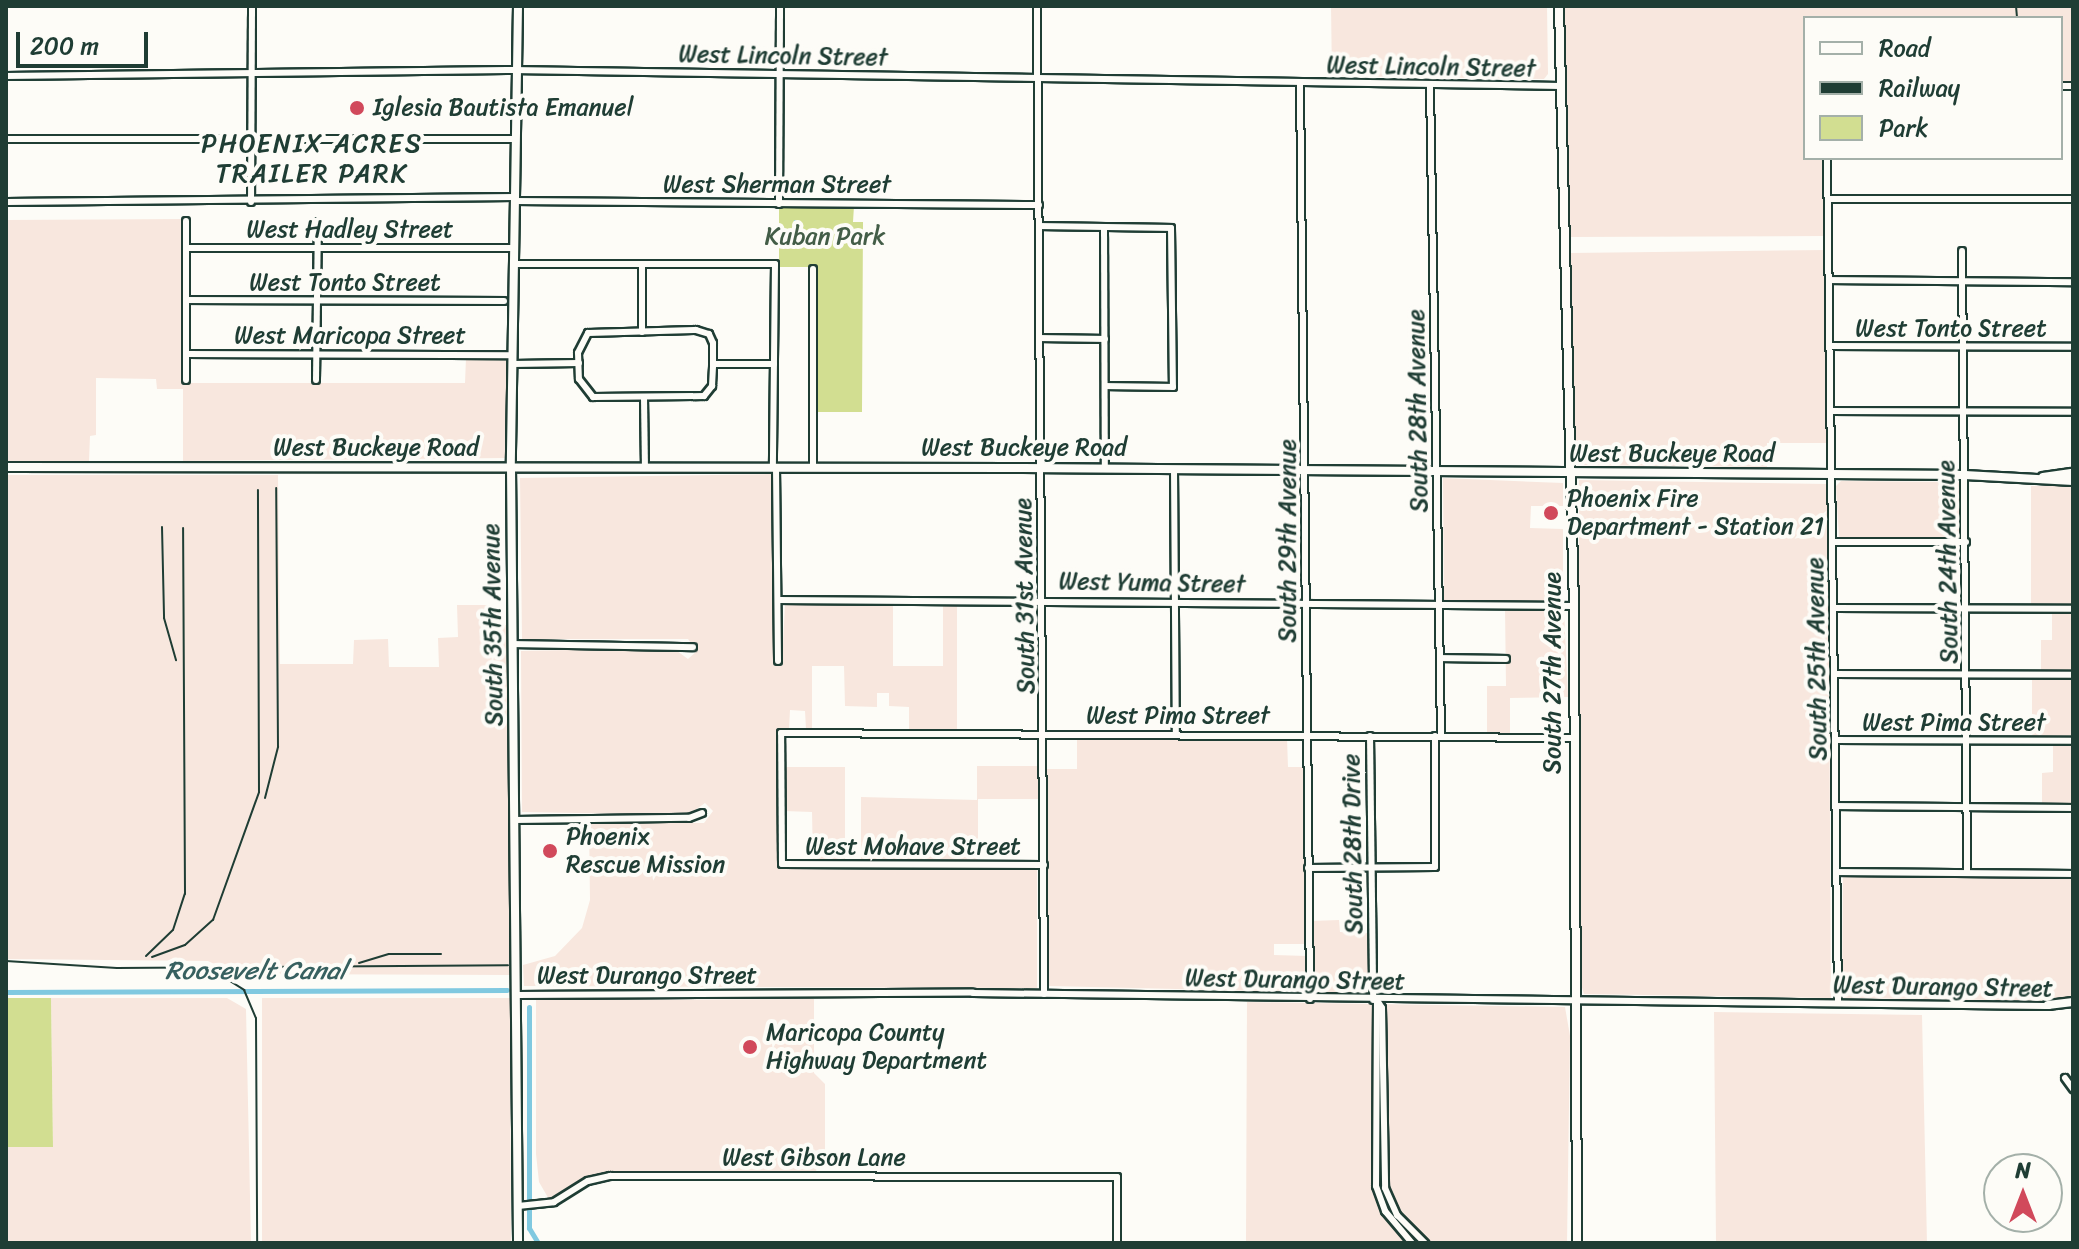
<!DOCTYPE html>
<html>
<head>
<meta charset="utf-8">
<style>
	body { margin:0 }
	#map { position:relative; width:2079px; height:1249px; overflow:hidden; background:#fdfcf7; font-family:Sriracha,sans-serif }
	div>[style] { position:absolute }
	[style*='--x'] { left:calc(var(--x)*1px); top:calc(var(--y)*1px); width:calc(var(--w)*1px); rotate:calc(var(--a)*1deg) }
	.built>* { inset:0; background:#f8e7de }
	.green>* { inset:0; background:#d2de91 }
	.stream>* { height:2px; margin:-1px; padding:0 1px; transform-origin:1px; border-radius:1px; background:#80c9e0 }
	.canal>* { height:5px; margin:-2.5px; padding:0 2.5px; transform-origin:2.5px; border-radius:2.5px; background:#80c9e0 }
	.roads { filter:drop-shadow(2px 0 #1f3d34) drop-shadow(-2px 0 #1f3d34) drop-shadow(0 2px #1f3d34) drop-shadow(0 -2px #1f3d34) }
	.minor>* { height:6px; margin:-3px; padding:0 3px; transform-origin:3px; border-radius:3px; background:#fdfcf7 }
	.major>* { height:8px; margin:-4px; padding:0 4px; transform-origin:4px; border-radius:4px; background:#fdfcf7 }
	.rail>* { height:2px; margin:-1px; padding:0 1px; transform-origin:1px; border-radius:1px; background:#1f3d34 }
	.dots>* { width:22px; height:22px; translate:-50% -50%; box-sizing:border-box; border:4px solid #fdfcf7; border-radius:50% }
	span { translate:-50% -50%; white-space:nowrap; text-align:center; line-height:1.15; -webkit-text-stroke:8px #fdfcf7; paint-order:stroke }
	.street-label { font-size:24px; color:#1f3d34 }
	.poi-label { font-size:24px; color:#1f3d34 }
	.left { translate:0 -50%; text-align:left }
	.park-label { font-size:24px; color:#435d47 }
	.neighbourhood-label { font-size:26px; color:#1f3d34; letter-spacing:2px }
	.water-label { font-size:26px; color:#37605f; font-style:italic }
	.frame { position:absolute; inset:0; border:8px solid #1f3d34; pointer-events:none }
	.legend { position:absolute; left:1803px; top:16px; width:260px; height:144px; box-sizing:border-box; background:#fdfcf7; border:2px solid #a4b0a9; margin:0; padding:10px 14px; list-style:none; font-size:24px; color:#1f3d34 }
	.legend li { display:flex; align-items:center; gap:16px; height:40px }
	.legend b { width:40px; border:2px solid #a4b0a9 }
	.north { position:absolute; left:1983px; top:1153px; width:80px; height:80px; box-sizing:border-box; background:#fdfcf7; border:2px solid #a4b0a9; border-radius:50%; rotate:0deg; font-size:22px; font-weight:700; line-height:32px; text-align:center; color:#1f3d34 }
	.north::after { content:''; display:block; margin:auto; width:28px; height:36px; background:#d1495b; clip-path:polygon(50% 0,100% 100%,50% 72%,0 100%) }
	.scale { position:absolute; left:16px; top:32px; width:132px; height:36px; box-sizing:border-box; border:4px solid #1f3d34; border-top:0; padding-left:10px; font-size:24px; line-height:28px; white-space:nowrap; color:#1f3d34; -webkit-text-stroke:6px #fdfcf7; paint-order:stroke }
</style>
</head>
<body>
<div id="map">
	<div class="built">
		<i style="clip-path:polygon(1331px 6px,1547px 6px,1548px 74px,1544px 79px,1332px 76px)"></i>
		<i style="clip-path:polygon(1564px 6px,2073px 6px,2073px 81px,2061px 81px,2061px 18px,1805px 18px,1805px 158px,1824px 158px,1825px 236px,1569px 237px)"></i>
		<i style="clip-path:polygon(185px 219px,184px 383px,465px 383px,466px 358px,507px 359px,506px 458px,183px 461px,183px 389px,157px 389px,156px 379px,96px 378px,96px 435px,90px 436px,89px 461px,6px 461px,6px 220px)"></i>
		<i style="clip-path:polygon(1826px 250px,1828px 443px,1767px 443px,1767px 467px,1576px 465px,1570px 253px)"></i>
		<i style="clip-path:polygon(772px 474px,774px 666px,782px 666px,785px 603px,893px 603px,893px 666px,943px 666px,943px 603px,957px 603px,957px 730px,909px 729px,909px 707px,889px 706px,889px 693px,877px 693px,877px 707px,845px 706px,844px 666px,812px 666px,812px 729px,806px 729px,805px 711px,790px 710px,789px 729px,778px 730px,779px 867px,1037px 869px,1037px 988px,524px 986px,523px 965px,555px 956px,582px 928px,590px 900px,589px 823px,704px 823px,713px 811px,705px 803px,688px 815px,522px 812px,521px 651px,673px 648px,688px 659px,697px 651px,688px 639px,522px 639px,520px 478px)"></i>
		<i style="clip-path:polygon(6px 475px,278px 475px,280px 664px,353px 664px,354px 640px,388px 639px,389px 667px,439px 667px,438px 638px,458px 637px,457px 605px,488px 605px,488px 625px,507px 625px,510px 975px,235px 974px,208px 961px,6px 959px)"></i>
		<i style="clip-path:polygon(1443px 478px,1563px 483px,1563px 506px,1531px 506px,1530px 528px,1563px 529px,1563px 602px,1444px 601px)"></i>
		<i style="clip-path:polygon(1579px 480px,1828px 484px,1831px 998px,1584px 994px,1579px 978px)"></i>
		<i style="clip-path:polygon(1841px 481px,1959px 482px,1961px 538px,1839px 538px,1836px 486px)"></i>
		<i style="clip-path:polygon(2031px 486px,2073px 486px,2073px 804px,2042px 805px,2042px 773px,2053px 772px,2053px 739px,2032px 738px,2032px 672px,2041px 672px,2041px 640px,2052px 640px,2052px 613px,2031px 612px)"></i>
		<i style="clip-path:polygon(1505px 609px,1564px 610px,1568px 697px,1510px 698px,1510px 734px,1487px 734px,1487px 686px,1506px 686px)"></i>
		<i style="clip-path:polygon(1077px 736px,1287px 738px,1288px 767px,1306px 767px,1307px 944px,1274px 944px,1274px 955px,1307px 956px,1305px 992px,1049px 986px,1044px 769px,1077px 769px)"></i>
		<i style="clip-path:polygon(977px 766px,1039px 766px,1039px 799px,978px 799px,978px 862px,861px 862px,861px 797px,977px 800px)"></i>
		<i style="clip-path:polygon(784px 767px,845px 767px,845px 862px,813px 861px,812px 812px,784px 811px)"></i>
		<i style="clip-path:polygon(1843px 876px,2073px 877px,2073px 1001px,1842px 998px)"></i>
		<i style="clip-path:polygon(1339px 920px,1340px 932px,1369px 933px,1367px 995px,1313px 993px,1311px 921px)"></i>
		<i style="clip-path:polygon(51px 998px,227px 998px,246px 1009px,251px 1243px,6px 1243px,6px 1147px,53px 1147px)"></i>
		<i style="clip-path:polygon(262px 998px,510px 998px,511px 1243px,262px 1243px)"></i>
		<i style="clip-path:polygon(814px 999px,814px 1073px,825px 1084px,825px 1162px,817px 1162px,816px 1174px,596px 1175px,550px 1201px,539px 1182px,536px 1154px,536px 1000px)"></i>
		<i style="clip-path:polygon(1247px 1002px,1565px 1007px,1570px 1036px,1567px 1243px,1246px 1243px)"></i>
		<i style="clip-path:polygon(1714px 1012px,1922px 1015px,1927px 1243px,1716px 1243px)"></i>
	</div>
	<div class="green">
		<i style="clip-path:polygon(779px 206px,854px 206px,853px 222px,863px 222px,862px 412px,816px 412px,817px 267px,779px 267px)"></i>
		<i style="clip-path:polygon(6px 998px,51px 998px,53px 1147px,6px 1147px)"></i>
	</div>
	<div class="stream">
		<i style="--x:794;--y:227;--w:6;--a:-81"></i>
		<i style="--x:795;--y:228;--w:2;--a:90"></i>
	</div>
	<div class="canal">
		<i style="--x:6;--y:992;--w:501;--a:-0.23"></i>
		<i style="--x:529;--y:1007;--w:221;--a:90"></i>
		<i style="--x:529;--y:1228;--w:17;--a:59"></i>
	</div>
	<div class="roads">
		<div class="minor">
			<i style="--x:1037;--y:6;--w:988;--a:89.59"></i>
			<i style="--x:6;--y:76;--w:501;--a:-0.69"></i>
			<i style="--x:507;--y:70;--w:1053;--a:0.87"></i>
			<i style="--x:1300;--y:83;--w:916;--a:89.37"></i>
			<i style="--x:1430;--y:85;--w:651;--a:89.03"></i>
			<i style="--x:2061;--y:86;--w:12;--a:0"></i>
			<i style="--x:6;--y:139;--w:510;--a:0"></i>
			<i style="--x:1827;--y:158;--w:845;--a:89.25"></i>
			<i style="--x:1828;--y:199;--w:245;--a:0"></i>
			<i style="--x:515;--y:201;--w:524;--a:0.44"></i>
			<i style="--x:6;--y:202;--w:509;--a:-0.56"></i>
			<i style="--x:251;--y:202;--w:196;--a:-89.7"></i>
			<i style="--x:779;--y:204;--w:198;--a:-89.7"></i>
			<i style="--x:186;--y:221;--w:159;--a:90"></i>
			<i style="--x:1041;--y:226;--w:130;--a:0.9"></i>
			<i style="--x:1171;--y:228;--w:159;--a:89.3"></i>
			<i style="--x:1173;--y:387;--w:68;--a:-179.2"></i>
			<i style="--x:1104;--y:227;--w:242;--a:89.8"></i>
			<i style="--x:186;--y:248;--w:329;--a:0"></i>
			<i style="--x:1962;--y:251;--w:622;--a:89.54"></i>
			<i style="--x:514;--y:264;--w:261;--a:0"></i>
			<i style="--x:775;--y:264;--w:204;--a:90.6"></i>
			<i style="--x:642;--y:265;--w:67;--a:90"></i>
			<i style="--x:813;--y:269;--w:199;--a:90"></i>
			<i style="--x:1829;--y:280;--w:244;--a:0.5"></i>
			<i style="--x:187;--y:300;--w:317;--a:0.2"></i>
			<i style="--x:1041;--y:338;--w:64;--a:0.9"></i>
			<i style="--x:1830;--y:346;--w:243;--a:0.2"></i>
			<i style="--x:186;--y:354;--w:327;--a:0.2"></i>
			<i style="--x:513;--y:364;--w:66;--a:-0.9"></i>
			<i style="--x:713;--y:364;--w:21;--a:-90"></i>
			<i style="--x:713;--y:343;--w:10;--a:-114"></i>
			<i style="--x:709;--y:334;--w:14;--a:-163"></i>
			<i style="--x:696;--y:330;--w:108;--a:178.4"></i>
			<i style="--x:588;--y:333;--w:22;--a:117"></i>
			<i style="--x:578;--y:353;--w:26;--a:88"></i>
			<i style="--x:579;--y:379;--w:23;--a:52"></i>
			<i style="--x:593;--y:397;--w:111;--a:-0.5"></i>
			<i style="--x:704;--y:396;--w:13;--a:-51"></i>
			<i style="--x:712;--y:386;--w:22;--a:-87"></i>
			<i style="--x:713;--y:364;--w:61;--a:0"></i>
			<i style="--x:316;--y:380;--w:158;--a:-89.3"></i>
			<i style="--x:644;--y:398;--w:69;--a:89.2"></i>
			<i style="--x:1831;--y:411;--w:242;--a:0.2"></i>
			<i style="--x:776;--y:468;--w:193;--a:89.4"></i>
			<i style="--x:1174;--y:469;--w:265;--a:89.6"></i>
			<i style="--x:1834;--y:542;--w:132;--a:0"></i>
			<i style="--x:778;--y:600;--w:796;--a:0.43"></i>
			<i style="--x:1835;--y:608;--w:238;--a:0.2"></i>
			<i style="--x:514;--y:644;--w:179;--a:1"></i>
			<i style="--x:1440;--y:658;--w:66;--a:0.9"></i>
			<i style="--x:1835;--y:674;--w:238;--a:0.2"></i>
			<i style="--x:1370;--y:736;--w:264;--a:89.3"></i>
			<i style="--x:1836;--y:740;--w:237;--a:0.2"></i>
			<i style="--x:1836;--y:806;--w:237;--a:0.5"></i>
			<i style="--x:515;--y:820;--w:174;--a:-0.7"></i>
			<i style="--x:689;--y:818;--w:14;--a:-21"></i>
			<i style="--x:1044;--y:865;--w:262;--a:-179.8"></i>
			<i style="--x:782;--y:864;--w:131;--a:-90.4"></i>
			<i style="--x:781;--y:733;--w:793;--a:0.36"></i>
			<i style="--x:1308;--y:868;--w:127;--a:-0.5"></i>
			<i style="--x:1435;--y:867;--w:131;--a:-90"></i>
			<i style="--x:1837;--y:872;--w:236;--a:0.5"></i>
			<i style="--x:517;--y:995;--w:456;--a:-0.3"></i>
			<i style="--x:973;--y:993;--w:1076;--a:0.69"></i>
			<i style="--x:1377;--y:1000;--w:9;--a:58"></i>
			<i style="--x:1382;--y:1008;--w:180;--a:89"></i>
			<i style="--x:1385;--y:1188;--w:30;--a:66"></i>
			<i style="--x:1397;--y:1215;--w:40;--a:45"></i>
			<i style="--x:1377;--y:1000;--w:186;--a:90.3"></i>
			<i style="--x:1376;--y:1186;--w:27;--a:70"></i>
			<i style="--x:1385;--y:1211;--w:42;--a:49.8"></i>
			<i style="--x:2065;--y:1078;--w:14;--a:54"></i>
			<i style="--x:518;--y:1206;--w:36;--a:-6"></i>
			<i style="--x:554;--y:1202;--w:40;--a:-32"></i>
			<i style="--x:588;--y:1181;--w:23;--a:-13"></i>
			<i style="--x:610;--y:1176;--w:507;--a:0.11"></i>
			<i style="--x:1117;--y:1177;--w:66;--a:90"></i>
		</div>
		<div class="major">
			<i style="--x:518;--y:6;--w:462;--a:90.9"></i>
			<i style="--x:511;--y:468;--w:775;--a:89.48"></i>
			<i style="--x:1559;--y:6;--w:600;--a:88.57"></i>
			<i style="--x:1574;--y:606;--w:637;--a:89.73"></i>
			<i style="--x:6;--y:467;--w:1017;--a:0.06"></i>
			<i style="--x:1023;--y:468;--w:942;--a:0.43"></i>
			<i style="--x:1965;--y:475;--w:108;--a:3.2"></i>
			<i style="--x:2043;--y:477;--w:30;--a:-8"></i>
			<i style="--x:2048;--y:1005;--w:25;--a:-7"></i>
		</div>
	</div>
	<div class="rail">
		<i style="--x:2016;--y:6;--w:12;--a:85"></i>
		<i style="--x:162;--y:527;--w:91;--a:88.7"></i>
		<i style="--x:164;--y:618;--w:44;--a:74.1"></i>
		<i style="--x:265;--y:798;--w:53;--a:-75.7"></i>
		<i style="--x:278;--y:747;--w:259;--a:-90.4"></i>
		<i style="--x:146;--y:956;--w:37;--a:-44"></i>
		<i style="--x:173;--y:930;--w:38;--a:-72"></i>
		<i style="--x:185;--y:894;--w:366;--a:-90.3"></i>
		<i style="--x:152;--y:957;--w:35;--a:-20"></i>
		<i style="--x:185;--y:945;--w:38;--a:-42"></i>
		<i style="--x:213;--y:920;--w:136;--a:-70.2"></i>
		<i style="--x:259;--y:792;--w:302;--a:-90.2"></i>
		<i style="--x:6;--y:961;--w:111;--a:3.6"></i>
		<i style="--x:117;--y:968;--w:391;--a:-0.4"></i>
		<i style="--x:359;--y:963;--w:31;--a:-17"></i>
		<i style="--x:389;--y:954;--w:52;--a:0"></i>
		<i style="--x:214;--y:971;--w:36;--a:32"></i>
		<i style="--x:244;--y:990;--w:30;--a:67"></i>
		<i style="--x:256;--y:1018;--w:225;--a:89.7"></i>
	</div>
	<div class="dots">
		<i style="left:357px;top:108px;background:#d1495b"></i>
		<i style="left:1551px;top:513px;background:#d1495b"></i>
		<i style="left:550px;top:851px;background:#d1495b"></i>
		<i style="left:750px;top:1047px;background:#d1495b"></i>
	</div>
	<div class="street-label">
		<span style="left:783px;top:56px;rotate:1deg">West Lincoln Street</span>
		<span style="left:1431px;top:67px;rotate:1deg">West Lincoln Street</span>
		<span style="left:777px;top:185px">West Sherman Street</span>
		<span style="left:350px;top:230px">West Hadley Street</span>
		<span style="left:345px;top:283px">West Tonto Street</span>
		<span style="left:1951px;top:329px">West Tonto Street</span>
		<span style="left:350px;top:336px">West Maricopa Street</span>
		<span style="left:1418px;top:411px;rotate:-91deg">South 28th Avenue</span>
		<span style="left:376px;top:448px">West Buckeye Road</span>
		<span style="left:1024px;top:448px">West Buckeye Road</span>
		<span style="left:1672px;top:454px">West Buckeye Road</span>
		<span style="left:1288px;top:541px;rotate:-90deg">South 29th Avenue</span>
		<span style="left:1948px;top:562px;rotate:-91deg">South 24th Avenue</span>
		<span style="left:1152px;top:583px;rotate:1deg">West Yuma Street</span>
		<span style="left:1025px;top:596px;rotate:-91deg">South 31st Avenue</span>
		<span style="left:493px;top:625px;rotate:-91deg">South 35th Avenue</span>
		<span style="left:1817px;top:659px;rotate:-91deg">South 25th Avenue</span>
		<span style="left:1553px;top:673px;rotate:-90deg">South 27th Avenue</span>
		<span style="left:1178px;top:716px">West Pima Street</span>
		<span style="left:1954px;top:723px">West Pima Street</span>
		<span style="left:1353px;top:844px;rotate:-91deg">South 28th Drive</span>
		<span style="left:913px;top:847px">West Mohave Street</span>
		<span style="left:647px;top:976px">West Durango Street</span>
		<span style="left:1295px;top:980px;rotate:1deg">West Durango Street</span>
		<span style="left:1943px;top:987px;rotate:1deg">West Durango Street</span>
		<span style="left:814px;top:1158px">West Gibson Lane</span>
	</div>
	<div class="poi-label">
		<span class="left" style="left:373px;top:108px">Iglesia Bautista Emanuel</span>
		<span class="left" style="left:1567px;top:513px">Phoenix Fire<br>Department - Station 21</span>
		<span class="left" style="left:566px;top:851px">Phoenix<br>Rescue Mission</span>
		<span class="left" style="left:766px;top:1047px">Maricopa County<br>Highway Department</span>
	</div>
	<div class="park-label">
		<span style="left:825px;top:237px">Kuban Park</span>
	</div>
	<div class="neighbourhood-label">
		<span style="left:312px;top:159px">PHOENIX ACRES<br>TRAILER PARK</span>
	</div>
	<div class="water-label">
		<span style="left:256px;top:971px">Roosevelt Canal</span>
	</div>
	<div class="frame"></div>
	<ul class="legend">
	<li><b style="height:10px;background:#fdfcf7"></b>Road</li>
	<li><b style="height:10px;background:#1f3d34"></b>Railway</li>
	<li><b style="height:22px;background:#d2de91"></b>Park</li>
	</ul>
	<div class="north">N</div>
	<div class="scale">200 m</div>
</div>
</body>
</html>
